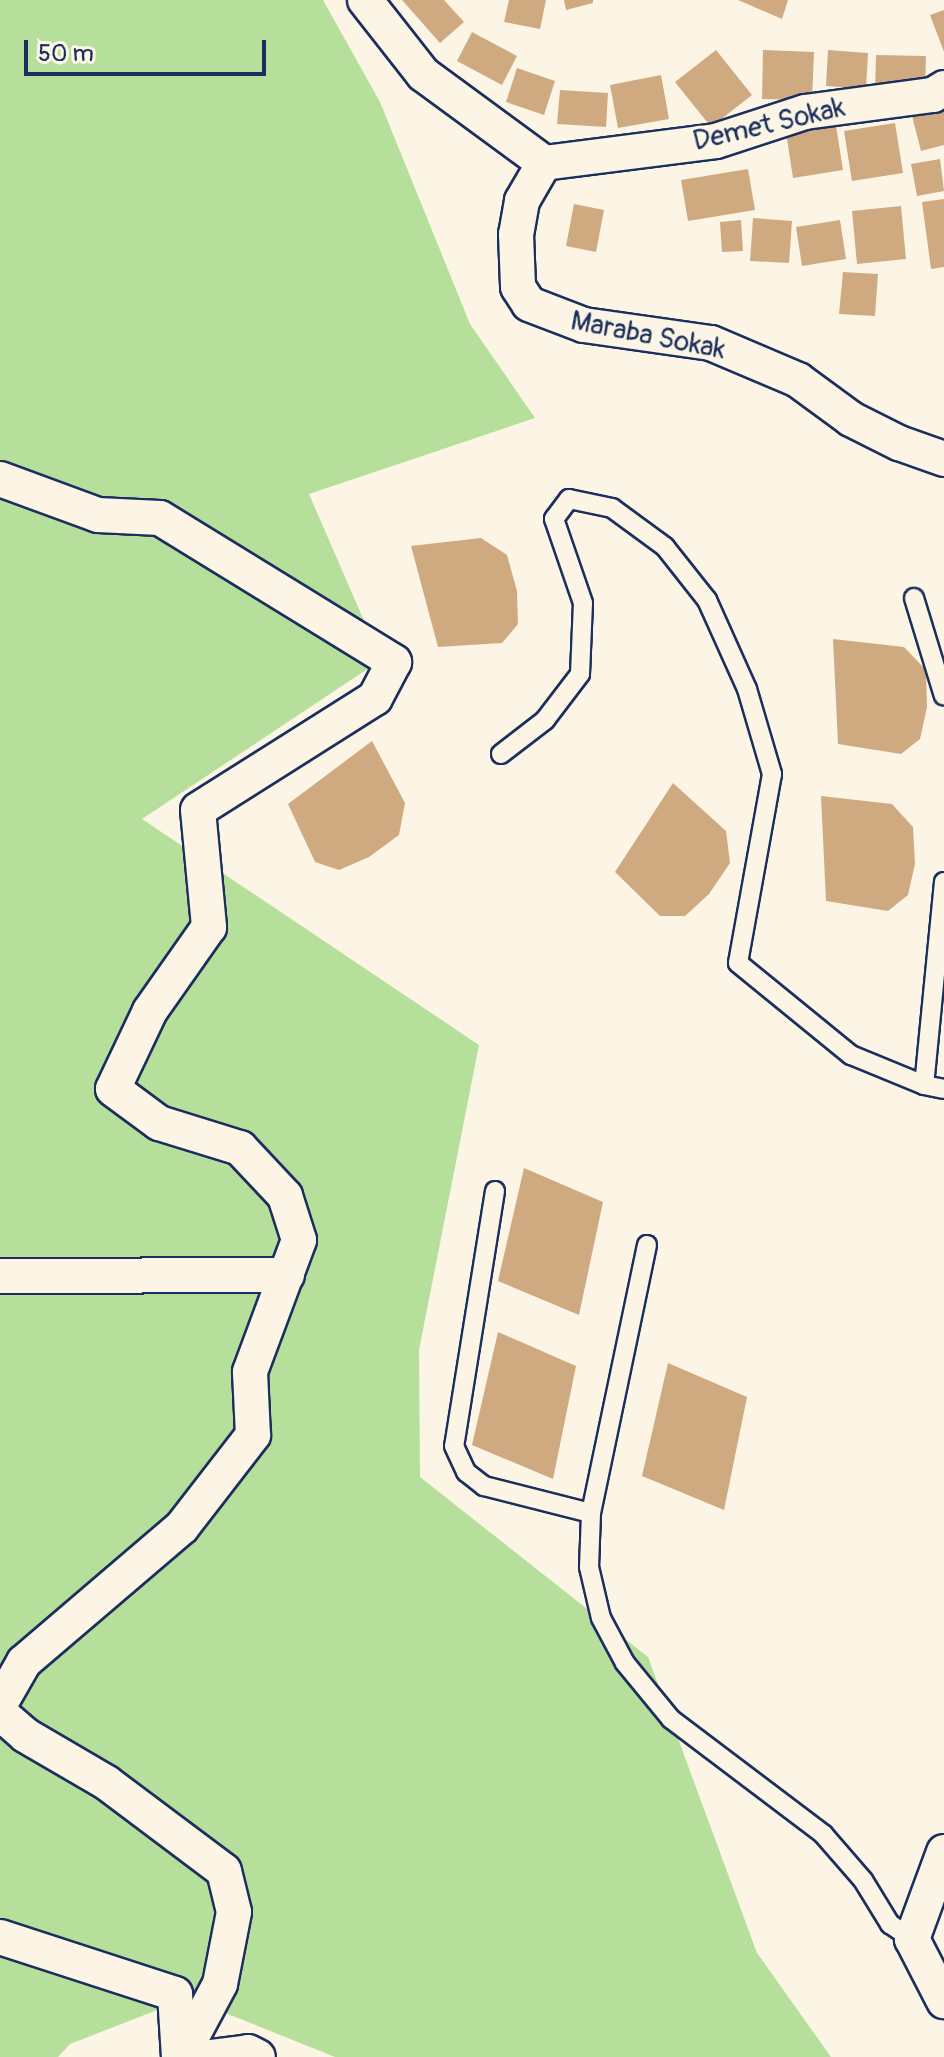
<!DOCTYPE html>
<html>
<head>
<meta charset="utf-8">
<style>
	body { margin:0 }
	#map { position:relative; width:944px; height:2057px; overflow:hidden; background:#fcf5e5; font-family:Pangolin,sans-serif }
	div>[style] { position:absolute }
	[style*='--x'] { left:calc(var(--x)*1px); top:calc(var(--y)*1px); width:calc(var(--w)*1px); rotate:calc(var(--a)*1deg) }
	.green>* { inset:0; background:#b6df9b }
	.building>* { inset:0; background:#cfaa81 }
	.roads { filter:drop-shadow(2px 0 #1b2f5e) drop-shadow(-2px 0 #1b2f5e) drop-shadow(0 2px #1b2f5e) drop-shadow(0 -2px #1b2f5e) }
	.service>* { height:18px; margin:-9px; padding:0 9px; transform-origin:9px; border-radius:9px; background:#fcf5e5 }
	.minor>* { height:34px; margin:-17px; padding:0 17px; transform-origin:17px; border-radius:17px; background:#fcf5e5 }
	span { translate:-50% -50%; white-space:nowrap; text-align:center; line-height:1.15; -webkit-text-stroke:6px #fcf5e5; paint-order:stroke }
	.street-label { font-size:28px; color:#1b2f5e }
	.scale { position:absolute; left:24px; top:40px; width:242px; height:36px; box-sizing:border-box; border:4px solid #1b2f5e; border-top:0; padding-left:10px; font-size:24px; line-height:28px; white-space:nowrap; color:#1b2f5e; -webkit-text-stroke:6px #fcf5e5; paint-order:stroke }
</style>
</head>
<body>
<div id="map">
	<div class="green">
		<i style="clip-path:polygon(0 0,323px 0,380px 102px,470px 324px,535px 418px,309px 494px,381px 660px,142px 819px,479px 1045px,419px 1350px,420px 1477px,648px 1657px,757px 1953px,831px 2057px,335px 2057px,188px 1998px,70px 2044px,58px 2057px,0 2057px)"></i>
	</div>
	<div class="building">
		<i style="clip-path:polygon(402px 0,444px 0,464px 22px,440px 43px)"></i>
		<i style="clip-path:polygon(509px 0,546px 0,540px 29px,504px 22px)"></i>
		<i style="clip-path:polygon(564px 0,593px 0,593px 3px,566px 10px)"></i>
		<i style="clip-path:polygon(738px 0,788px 0,782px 19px)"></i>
		<i style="clip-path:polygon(944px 10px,944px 52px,930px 15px)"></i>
		<i style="clip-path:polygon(472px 32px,517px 56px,502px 85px,457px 61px)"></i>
		<i style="clip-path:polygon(716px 50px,752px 95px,711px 127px,675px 82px)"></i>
		<i style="clip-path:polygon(763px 50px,814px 52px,812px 100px,762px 99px)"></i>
		<i style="clip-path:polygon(828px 50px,868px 53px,866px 89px,826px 86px)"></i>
		<i style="clip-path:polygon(876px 55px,926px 56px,925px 92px,875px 91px)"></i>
		<i style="clip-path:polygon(517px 68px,555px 81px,544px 115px,506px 102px)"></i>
		<i style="clip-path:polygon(661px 75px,669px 119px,618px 128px,610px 85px)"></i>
		<i style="clip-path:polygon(560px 90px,608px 93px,606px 127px,557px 124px)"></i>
		<i style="clip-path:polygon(944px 104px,944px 145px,921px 151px,911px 112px)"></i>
		<i style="clip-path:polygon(835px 119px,843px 170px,793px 178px,785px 126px)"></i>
		<i style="clip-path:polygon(895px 123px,903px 173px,852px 181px,844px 131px)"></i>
		<i style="clip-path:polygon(940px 159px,944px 191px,917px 196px,911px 164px)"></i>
		<i style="clip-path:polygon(748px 169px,755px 210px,688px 221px,681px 180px)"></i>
		<i style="clip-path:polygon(944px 199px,944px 267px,931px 269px,922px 202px)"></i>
		<i style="clip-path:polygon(574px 204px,604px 210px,596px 252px,566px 246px)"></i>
		<i style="clip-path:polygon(901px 206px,906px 259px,857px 264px,852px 211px)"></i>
		<i style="clip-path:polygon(753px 218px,792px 221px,789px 263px,750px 261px)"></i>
		<i style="clip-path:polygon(741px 220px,743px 251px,722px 252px,720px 222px)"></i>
		<i style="clip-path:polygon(840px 220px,846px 259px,802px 266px,796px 227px)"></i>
		<i style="clip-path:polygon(843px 272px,878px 274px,875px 316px,839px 314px)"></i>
		<i style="clip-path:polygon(481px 538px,507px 555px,517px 591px,518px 624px,502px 643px,438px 647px,411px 546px)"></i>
		<i style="clip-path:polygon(833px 639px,904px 647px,926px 670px,927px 707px,920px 739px,901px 754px,838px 744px)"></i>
		<i style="clip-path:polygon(372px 741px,405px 803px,399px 835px,369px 857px,339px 870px,315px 862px,288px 804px)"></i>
		<i style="clip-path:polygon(673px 783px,726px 831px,730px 863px,709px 894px,685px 916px,660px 916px,615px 872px)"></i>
		<i style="clip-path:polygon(821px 796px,892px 804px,913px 827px,915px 864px,908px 895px,888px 911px,826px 901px)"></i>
		<i style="clip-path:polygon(524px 1168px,603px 1202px,579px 1315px,498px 1281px)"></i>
		<i style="clip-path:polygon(498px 1332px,576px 1366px,553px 1479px,472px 1445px)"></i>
		<i style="clip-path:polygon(668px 1363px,747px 1397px,724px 1510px,642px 1476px)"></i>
	</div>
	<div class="roads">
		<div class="service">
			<i style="--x:914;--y:598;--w:102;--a:73"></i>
			<i style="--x:501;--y:754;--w:56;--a:-37.7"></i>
			<i style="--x:545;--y:720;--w:58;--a:-52.7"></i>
			<i style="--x:580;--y:674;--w:71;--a:-87.6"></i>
			<i style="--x:583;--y:603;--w:89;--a:-109"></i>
			<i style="--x:554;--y:519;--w:25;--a:-53"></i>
			<i style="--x:569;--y:499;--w:44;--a:11.8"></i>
			<i style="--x:612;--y:508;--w:66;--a:36.3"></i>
			<i style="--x:665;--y:547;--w:68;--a:51.6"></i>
			<i style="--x:707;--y:600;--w:98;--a:65.8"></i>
			<i style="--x:747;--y:689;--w:89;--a:73.6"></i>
			<i style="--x:772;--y:774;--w:192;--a:100.2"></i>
			<i style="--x:738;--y:963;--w:146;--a:39.2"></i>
			<i style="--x:851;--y:1055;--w:79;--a:22.3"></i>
			<i style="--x:944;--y:882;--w:204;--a:95.6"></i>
			<i style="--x:924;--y:1085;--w:20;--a:11"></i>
			<i style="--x:495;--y:1191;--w:258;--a:99.1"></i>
			<i style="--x:454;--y:1446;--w:29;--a:65"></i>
			<i style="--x:466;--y:1472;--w:23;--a:38"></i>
			<i style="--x:484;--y:1486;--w:110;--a:14.2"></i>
			<i style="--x:647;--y:1245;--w:274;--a:101.8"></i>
			<i style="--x:591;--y:1513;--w:54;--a:92.1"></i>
			<i style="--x:589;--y:1567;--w:52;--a:76.8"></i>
			<i style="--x:601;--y:1618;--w:51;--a:61.9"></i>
			<i style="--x:625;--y:1663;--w:72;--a:50.6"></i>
			<i style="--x:671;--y:1719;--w:191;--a:37.1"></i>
			<i style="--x:823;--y:1834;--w:61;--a:49"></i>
			<i style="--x:863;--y:1880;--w:52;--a:58.5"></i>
			<i style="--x:890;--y:1924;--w:27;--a:34"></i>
		</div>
		<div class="minor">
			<i style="--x:365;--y:0;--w:94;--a:51.9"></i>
			<i style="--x:423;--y:74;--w:150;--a:36.3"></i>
			<i style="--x:544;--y:163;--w:44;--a:120.1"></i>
			<i style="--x:522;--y:201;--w:34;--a:100"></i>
			<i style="--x:516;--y:234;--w:53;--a:87.8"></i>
			<i style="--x:518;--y:287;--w:20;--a:57"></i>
			<i style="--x:529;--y:304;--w:59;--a:20.9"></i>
			<i style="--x:584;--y:325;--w:128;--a:8.1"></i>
			<i style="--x:711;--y:343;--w:95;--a:23"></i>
			<i style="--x:798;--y:380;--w:66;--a:36.3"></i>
			<i style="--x:851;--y:419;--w:54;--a:26.6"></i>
			<i style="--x:899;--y:443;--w:48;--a:19.6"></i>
			<i style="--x:544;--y:163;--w:173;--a:-7.3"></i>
			<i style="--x:716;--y:141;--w:94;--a:-18"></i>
			<i style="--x:805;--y:112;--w:129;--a:-7.6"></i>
			<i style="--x:933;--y:95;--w:13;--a:-32"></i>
			<i style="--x:0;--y:479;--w:104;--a:20.2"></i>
			<i style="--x:98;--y:515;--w:62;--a:2.8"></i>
			<i style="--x:160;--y:518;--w:275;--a:31.6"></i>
			<i style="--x:394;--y:662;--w:41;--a:117.8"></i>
			<i style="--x:375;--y:698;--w:209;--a:147.7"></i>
			<i style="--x:198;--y:810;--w:118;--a:84.6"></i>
			<i style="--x:209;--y:927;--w:103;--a:125.1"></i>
			<i style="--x:150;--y:1011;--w:86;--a:115.4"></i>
			<i style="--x:113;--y:1089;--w:57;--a:36.5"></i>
			<i style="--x:159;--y:1123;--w:85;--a:17.2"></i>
			<i style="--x:240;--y:1148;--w:66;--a:46.8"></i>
			<i style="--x:285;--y:1196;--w:46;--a:72.3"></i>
			<i style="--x:299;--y:1240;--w:141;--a:110.4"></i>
			<i style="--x:250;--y:1372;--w:63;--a:87.3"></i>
			<i style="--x:253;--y:1435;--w:116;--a:127.7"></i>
			<i style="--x:182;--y:1527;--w:208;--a:139.5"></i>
			<i style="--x:24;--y:1662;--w:48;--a:119.7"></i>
			<i style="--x:0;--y:1276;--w:287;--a:-0.2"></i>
			<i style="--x:0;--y:1713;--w:33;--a:41"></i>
			<i style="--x:25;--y:1735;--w:95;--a:30.3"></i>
			<i style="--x:107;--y:1783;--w:146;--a:36.9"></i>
			<i style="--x:224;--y:1871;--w:42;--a:76.3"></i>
			<i style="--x:234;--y:1912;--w:73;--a:101"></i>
			<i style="--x:220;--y:1984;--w:83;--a:118.1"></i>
			<i style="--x:944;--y:1852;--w:93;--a:110.2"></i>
			<i style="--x:912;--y:1939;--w:70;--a:62.7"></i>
			<i style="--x:0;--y:1937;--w:184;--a:18"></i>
			<i style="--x:175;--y:1994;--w:63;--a:86.4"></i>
			<i style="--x:210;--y:2057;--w:38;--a:-7"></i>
			<i style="--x:248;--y:2052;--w:11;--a:27"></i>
		</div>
	</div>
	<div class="street-label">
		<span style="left:769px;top:125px;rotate:-13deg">Demet Sokak</span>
		<span style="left:648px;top:336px;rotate:11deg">Maraba Sokak</span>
	</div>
	<div class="scale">50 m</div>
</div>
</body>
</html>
